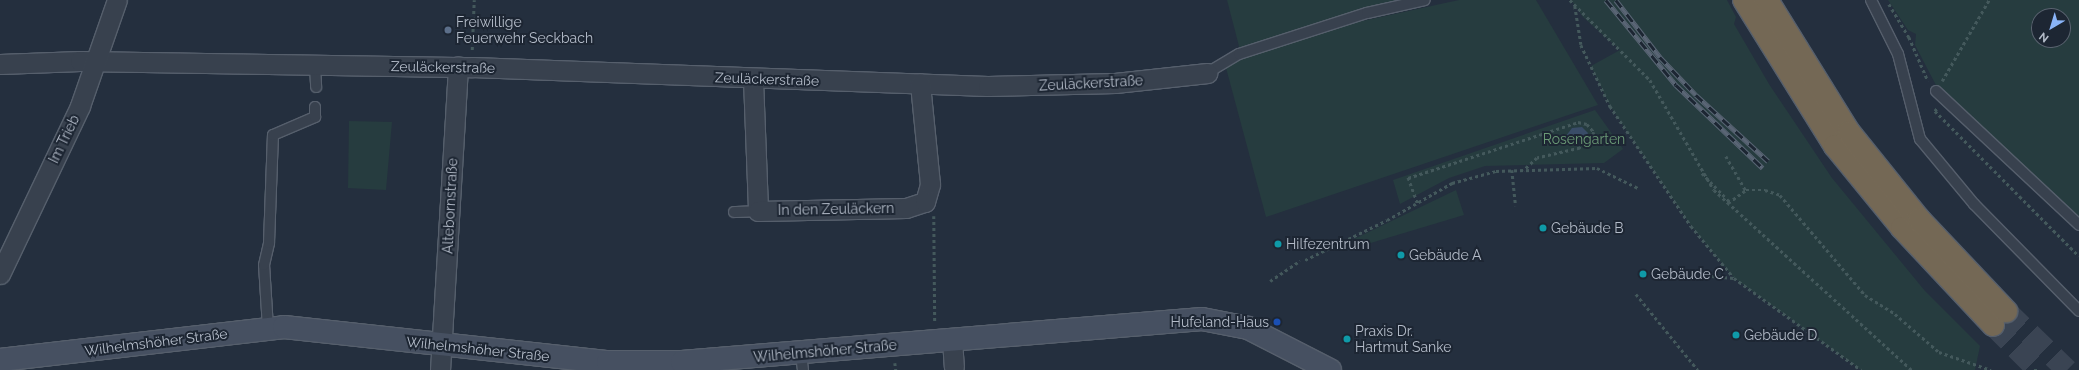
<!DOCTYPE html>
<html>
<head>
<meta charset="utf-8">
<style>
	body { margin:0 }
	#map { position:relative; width:2079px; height:370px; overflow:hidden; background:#242f3e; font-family:Raleway,sans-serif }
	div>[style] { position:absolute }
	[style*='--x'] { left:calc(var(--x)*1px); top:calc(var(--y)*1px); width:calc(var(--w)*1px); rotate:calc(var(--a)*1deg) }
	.green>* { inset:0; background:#263c3f }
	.water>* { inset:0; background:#394c67 }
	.highway-tunnel>* { height:22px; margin-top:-11px; transform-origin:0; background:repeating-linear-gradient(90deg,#3a4453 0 22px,transparent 0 33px) }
	.path>* { height:2.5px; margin-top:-1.25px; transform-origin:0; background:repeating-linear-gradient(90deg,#44595c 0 3px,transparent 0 6px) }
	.roads { filter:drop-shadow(1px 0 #565f6c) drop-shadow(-1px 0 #565f6c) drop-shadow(0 1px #565f6c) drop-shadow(0 -1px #565f6c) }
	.lane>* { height:10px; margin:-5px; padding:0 5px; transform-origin:5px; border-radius:5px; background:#38414e }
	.street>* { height:19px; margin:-9.5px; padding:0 9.5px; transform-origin:9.5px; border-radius:9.5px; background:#38414e }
	.secondary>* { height:22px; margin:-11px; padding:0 11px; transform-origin:11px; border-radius:11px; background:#465061 }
	.highway>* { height:22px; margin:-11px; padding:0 11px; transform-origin:11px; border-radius:11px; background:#746855 }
	.rail>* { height:4.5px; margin-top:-2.25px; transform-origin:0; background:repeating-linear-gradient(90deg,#1d2633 0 9px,#5a6575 0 18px); box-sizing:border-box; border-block:1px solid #5a6575 }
	.dots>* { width:11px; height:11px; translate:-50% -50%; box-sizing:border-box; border:2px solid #1d2633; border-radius:50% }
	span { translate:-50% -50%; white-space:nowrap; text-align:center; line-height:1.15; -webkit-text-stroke:4px #1d2633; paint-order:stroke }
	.poi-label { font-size:14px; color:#b4bcc9 }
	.left { translate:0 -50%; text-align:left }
	.right { translate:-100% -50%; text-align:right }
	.street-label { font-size:14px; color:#b4bcc9 }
	.park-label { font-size:14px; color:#6b9a76 }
	.north { position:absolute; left:2031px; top:8px; width:40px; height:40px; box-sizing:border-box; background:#1d2633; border:1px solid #59626f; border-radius:50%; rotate:218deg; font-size:11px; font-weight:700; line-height:16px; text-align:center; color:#b4bcc9 }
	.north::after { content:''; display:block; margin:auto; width:14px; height:18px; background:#8ab4f8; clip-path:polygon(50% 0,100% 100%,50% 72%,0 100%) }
</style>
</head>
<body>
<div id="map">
	<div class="green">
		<i style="clip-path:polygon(1227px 0,1397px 0,1240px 50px)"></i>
		<i style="clip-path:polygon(1459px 0,1536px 0,1598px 105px,1266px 217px,1225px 64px,1353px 23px)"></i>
		<i style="clip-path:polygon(1571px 0,1727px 0,1736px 17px,1734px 24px,1769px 84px,1832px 178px,1925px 291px,1980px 346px,1975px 370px,1861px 370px,1734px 278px,1691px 226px,1610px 106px,1591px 66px,1620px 50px,1583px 17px)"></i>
		<i style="clip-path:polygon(evenodd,1888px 0,2079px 0,2079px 220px,1938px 89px,1915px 45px,1916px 34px,1908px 30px,1888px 0,2039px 16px,2063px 16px,2063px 40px,2039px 40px,2039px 16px)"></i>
		<i style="clip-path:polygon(1595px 110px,1623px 149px,1604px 163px,1485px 166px,1449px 178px,1400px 204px,1393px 180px)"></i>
		<i style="clip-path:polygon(349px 121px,392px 122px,386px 190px,348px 188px)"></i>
		<i style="clip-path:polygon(1456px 190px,1464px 215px,1354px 248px,1352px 240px)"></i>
	</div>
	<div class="water">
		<i style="clip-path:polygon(1582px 127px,1588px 133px,1584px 140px,1573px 142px,1566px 136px,1572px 128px)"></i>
	</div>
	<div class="highway-tunnel">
		<i style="--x:2006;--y:311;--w:85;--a:44"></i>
		<i style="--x:1993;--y:325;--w:64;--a:45"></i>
	</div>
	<div class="path">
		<i style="--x:1570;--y:0;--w:113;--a:45"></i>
		<i style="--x:1650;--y:80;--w:127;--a:59.8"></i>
		<i style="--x:1714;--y:190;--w:268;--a:42.3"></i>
		<i style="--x:1889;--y:4;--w:39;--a:59"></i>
		<i style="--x:1909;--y:37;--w:48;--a:66.6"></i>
		<i style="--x:1575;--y:6;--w:39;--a:81"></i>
		<i style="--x:1581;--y:45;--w:68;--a:64.6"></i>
		<i style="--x:1610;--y:106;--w:145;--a:56"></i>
		<i style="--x:1691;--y:226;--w:67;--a:50.4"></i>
		<i style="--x:472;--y:50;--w:50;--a:-87.7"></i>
		<i style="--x:1942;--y:81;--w:94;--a:-59.9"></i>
		<i style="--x:1937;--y:109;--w:3;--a:135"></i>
		<i style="--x:1935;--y:111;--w:204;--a:45.2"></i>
		<i style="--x:1726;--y:156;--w:39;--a:60"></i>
		<i style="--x:1512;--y:170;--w:36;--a:84"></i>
		<i style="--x:1702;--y:173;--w:40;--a:46"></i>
		<i style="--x:1417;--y:203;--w:27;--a:-110"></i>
		<i style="--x:1408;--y:178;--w:179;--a:-18.2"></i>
		<i style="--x:1578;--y:122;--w:9;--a:13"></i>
		<i style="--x:1587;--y:124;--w:11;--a:49"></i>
		<i style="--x:1594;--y:132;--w:9;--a:108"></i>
		<i style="--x:1591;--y:141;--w:13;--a:148"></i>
		<i style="--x:1580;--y:148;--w:44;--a:166.9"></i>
		<i style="--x:1537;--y:158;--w:18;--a:137"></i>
		<i style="--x:1728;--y:203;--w:22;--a:-36"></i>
		<i style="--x:1746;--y:190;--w:19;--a:0"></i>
		<i style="--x:1765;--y:190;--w:16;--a:18"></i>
		<i style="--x:1780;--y:195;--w:131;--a:49.6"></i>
		<i style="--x:1865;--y:295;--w:36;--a:32"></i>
		<i style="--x:1895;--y:314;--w:58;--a:40.8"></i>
		<i style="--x:1939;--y:352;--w:55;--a:19.1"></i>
		<i style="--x:934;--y:216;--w:106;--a:89.5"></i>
		<i style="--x:1305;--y:260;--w:91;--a:-26"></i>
		<i style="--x:1387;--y:220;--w:75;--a:-29.6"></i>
		<i style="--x:1452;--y:183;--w:46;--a:-15.3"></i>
		<i style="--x:1496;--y:171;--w:101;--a:-1.7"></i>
		<i style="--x:1597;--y:168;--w:46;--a:26"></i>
		<i style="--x:1700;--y:275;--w:34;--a:5"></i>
		<i style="--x:1734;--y:278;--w:157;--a:35.9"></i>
		<i style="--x:1270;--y:281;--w:36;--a:-34"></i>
		<i style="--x:1636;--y:294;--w:98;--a:50.8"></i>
		<i style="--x:895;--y:363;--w:7;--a:82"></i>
		<i style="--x:2034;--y:370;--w:3;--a:0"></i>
	</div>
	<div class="roads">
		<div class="lane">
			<i style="--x:1871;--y:0;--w:60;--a:63.4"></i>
			<i style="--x:1898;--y:54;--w:88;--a:75.5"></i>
			<i style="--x:1920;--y:139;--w:85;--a:50.3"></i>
			<i style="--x:1974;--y:204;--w:150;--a:45.5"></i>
			<i style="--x:315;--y:65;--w:22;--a:87"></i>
			<i style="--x:1207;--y:73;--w:37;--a:-31"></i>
			<i style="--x:1239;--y:54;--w:134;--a:-17.8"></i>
			<i style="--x:1367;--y:13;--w:59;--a:-12.6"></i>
			<i style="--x:1936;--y:91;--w:196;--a:43.1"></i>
			<i style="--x:734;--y:212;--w:24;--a:-2"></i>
			<i style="--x:268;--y:328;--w:63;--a:-93.6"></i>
			<i style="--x:264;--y:265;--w:23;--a:-77"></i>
			<i style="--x:269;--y:243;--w:108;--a:-87.9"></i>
			<i style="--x:273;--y:135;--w:46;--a:-23.2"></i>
			<i style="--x:315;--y:117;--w:10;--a:-90"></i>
			<i style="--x:801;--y:354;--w:16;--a:83"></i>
		</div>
		<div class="street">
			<i style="--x:0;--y:64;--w:80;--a:-2.1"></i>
			<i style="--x:80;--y:61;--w:392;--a:0.9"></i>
			<i style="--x:472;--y:67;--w:516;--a:2.11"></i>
			<i style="--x:988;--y:86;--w:127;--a:-1.4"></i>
			<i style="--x:1115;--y:83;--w:93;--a:-6.2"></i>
			<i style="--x:753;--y:79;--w:132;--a:87.8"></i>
			<i style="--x:758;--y:211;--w:148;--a:-1.2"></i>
			<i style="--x:906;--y:208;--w:20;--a:-18"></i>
			<i style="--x:925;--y:202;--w:19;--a:-74"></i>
			<i style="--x:930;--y:184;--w:101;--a:-95.7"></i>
			<i style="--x:0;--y:274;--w:186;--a:-64.5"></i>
			<i style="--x:80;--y:106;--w:112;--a:-70.8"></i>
			<i style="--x:952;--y:340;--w:27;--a:86"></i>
			<i style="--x:440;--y:370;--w:304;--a:-86.6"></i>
		</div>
		<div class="secondary">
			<i style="--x:0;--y:360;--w:286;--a:-6.6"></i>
			<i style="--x:284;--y:327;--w:326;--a:6.2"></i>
			<i style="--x:608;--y:362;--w:74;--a:0"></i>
			<i style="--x:682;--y:362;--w:522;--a:-4.73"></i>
			<i style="--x:1202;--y:319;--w:47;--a:11.1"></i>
			<i style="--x:1248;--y:328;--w:92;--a:27.1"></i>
		</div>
		<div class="highway">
			<i style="--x:1744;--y:0;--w:172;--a:58.1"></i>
			<i style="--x:1835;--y:146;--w:106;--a:50.7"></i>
			<i style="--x:1902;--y:228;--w:133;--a:46.8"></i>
			<i style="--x:1767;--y:0;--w:155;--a:58.2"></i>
			<i style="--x:1849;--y:132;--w:112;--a:51.2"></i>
			<i style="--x:1919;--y:219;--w:127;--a:46.6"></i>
		</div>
	</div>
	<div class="rail">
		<i style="--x:1606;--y:0;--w:110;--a:50.5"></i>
		<i style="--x:1676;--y:85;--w:120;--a:43.7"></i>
		<i style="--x:1616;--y:0;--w:72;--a:52.3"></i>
		<i style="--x:1660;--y:57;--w:52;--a:46.5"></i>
		<i style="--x:1696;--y:95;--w:98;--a:42.5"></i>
	</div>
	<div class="dots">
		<i style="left:448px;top:30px;background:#5c6f8a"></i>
		<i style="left:1543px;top:228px;background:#0f9aa8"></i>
		<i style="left:1278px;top:244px;background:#0f9aa8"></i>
		<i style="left:1401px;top:255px;background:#0f9aa8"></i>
		<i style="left:1643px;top:274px;background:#0f9aa8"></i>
		<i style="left:1277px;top:322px;background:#1a4fb4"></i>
		<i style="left:1736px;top:335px;background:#0f9aa8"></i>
		<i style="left:1347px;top:339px;background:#0f9aa8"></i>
	</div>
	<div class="poi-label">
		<span class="left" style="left:456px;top:30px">Freiwillige<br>Feuerwehr Seckbach</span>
		<span class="left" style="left:1551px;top:228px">Gebäude B</span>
		<span class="left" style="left:1286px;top:244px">Hilfezentrum</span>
		<span class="left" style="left:1409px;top:255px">Gebäude A</span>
		<span class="left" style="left:1651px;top:274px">Gebäude C</span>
		<span class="right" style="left:1269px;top:322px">Hufeland-Haus</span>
		<span class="left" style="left:1355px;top:339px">Praxis Dr.<br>Hartmut Sanke</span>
		<span class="left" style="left:1744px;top:335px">Gebäude D</span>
	</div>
	<div class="street-label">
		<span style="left:443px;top:67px;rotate:1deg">Zeuläckerstraße</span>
		<span style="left:767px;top:79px;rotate:2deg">Zeuläckerstraße</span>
		<span style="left:1091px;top:83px;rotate:-3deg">Zeuläckerstraße</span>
		<span style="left:64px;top:139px;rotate:-64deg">Im Trieb</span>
		<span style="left:450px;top:206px;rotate:-87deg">Altebornstraße</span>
		<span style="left:836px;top:209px;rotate:-1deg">In den Zeuläckern</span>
		<span style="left:156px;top:342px;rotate:-7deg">Wilhelmshöher Straße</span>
		<span style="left:478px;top:349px;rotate:6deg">Wilhelmshöher Straße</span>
		<span style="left:825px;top:351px;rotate:-5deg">Wilhelmshöher Straße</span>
	</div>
	<div class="park-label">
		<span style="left:1584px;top:139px">Rosengarten</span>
	</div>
	<div class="north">N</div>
</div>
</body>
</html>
